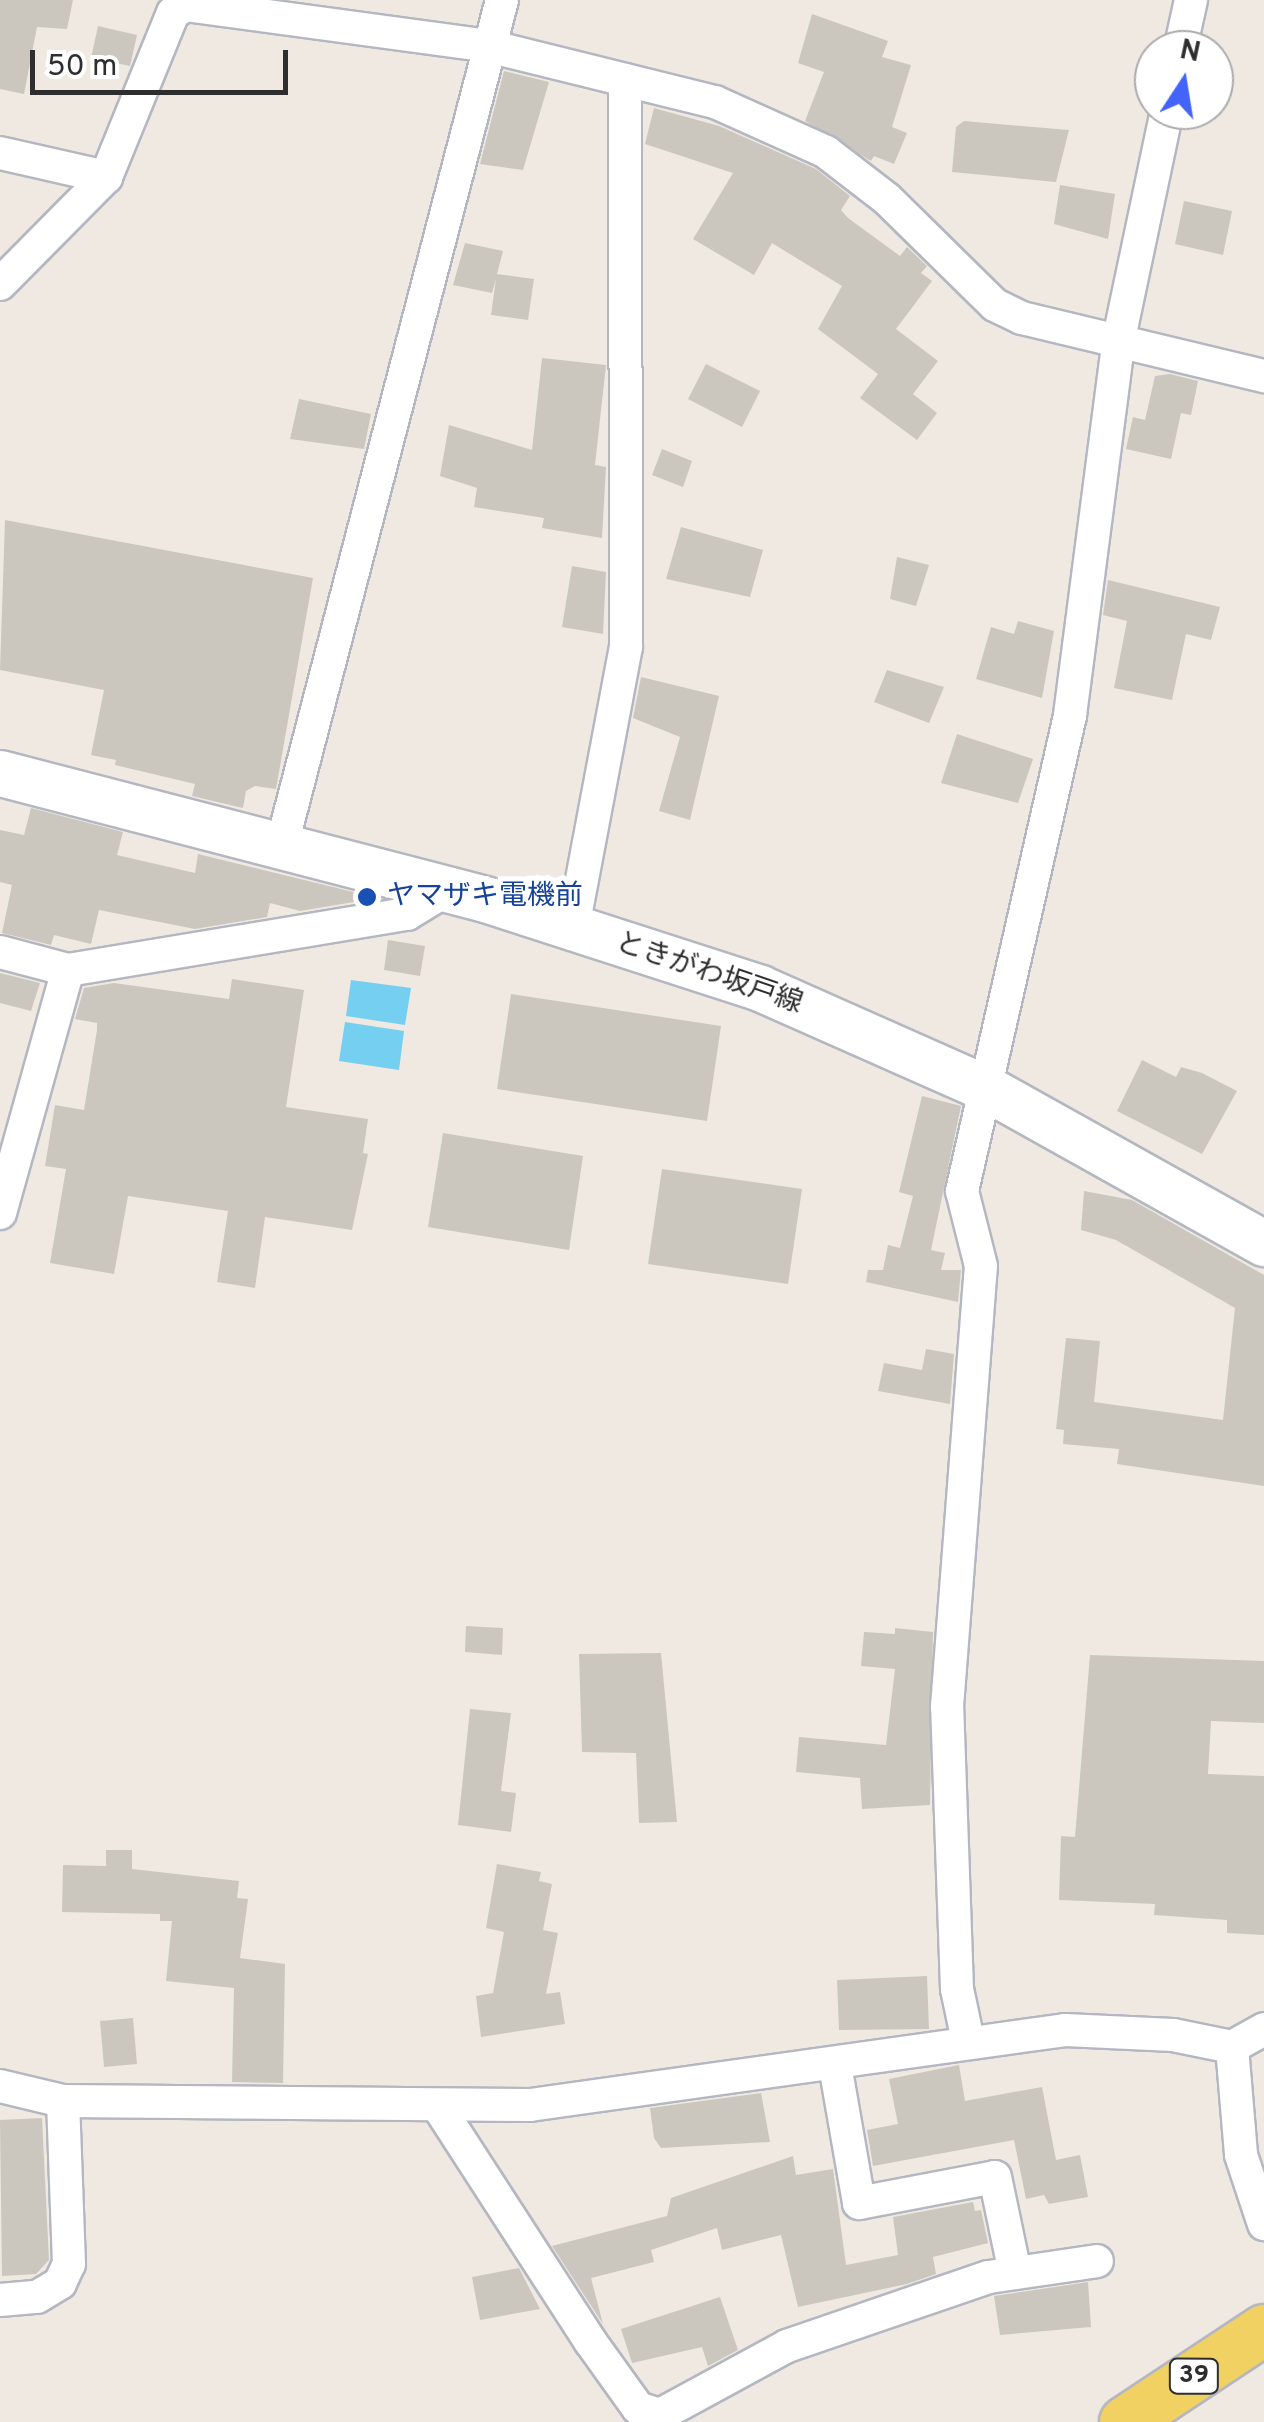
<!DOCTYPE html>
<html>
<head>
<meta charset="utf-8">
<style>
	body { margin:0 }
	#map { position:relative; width:1264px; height:2422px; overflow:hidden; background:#efe9e1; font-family:Overpass,"Noto Sans JP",sans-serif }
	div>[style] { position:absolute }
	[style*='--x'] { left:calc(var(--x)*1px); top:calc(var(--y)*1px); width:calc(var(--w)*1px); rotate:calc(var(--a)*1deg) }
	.water>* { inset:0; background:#75cff0 }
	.building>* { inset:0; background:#cbc7bf }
	.roads { filter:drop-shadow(2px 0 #b4b7c1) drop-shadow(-2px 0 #b4b7c1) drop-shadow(0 2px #b4b7c1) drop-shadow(0 -2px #b4b7c1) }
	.street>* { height:32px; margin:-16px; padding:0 16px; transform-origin:16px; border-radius:16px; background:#fff }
	.secondary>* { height:45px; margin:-22.5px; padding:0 22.5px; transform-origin:22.5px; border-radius:22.5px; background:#fff }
	.primary>* { height:50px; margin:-25px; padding:0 25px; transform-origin:25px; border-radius:25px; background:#f2d163 }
	.dots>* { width:28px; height:28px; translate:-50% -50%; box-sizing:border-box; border:5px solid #fff; border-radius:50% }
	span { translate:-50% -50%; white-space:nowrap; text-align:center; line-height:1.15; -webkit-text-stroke:10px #fff; paint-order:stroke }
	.shield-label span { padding:2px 8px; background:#fff; border:2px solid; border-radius:8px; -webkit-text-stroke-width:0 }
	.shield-label { font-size:25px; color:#2e2e2e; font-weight:700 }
	.transit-label { font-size:28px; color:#164399 }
	.left { translate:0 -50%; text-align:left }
	.street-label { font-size:28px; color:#2e2e2e }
	.north { position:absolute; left:1134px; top:30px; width:100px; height:100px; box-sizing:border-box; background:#fff; border:2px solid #ababab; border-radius:50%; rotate:12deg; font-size:28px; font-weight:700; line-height:40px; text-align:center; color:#2e2e2e }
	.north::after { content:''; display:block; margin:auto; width:35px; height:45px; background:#4264fb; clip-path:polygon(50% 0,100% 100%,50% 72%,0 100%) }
	.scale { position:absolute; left:30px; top:50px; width:258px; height:45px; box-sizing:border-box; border:5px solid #2e2e2e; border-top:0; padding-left:12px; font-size:30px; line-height:35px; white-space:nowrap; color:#2e2e2e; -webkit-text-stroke:8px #fff; paint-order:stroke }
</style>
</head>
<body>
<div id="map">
	<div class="water">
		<i style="clip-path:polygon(351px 980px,411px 988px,405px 1025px,346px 1016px)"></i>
		<i style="clip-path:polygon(345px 1022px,404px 1031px,399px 1070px,339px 1061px)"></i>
	</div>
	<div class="building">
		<i style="clip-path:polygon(0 0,73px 0,67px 29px,37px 27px,24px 94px,0 89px)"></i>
		<i style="clip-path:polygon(812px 14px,888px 41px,882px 57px,911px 65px,892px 127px,907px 133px,894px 164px,874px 156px,871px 161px,805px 121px,824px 72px,798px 63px)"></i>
		<i style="clip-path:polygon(98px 26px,137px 35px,130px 66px,91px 58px)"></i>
		<i style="clip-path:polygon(504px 71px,549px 82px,523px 170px,480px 164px)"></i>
		<i style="clip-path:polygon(654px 108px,719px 126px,816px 169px,850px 196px,841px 210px,848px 218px,900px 256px,907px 247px,927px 266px,921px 273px,932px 281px,896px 329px,938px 361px,913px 394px,937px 413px,917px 440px,860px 398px,878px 374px,818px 329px,842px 286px,772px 243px,754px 275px,693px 239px,733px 173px,645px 144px)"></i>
		<i style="clip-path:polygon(964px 121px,1069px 130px,1056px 182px,952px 172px,956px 127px)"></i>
		<i style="clip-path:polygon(1060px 185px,1115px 194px,1108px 239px,1054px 224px)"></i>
		<i style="clip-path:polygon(1184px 201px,1232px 211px,1223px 255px,1175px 244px)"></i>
		<i style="clip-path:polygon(465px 243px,503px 251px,497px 274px,534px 279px,528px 320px,491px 315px,496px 279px,492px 293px,453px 285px)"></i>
		<i style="clip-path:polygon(542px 358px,606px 365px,595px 465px,606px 467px,602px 538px,542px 528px,544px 518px,474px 507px,477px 488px,440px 476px,449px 425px,532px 450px)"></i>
		<i style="clip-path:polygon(706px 364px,760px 391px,742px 427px,688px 399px)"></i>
		<i style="clip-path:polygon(1170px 374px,1198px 381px,1191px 415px,1181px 413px,1171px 459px,1126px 449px,1133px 417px,1145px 420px,1155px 376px)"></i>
		<i style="clip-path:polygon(299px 399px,371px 414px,364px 449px,290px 439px)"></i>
		<i style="clip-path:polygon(662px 449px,692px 461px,683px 487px,652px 475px)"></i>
		<i style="clip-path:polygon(5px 520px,313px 578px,276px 789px,255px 786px,246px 791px,243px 808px,192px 796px,195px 784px,115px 765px,116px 760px,91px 755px,104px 690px,0 670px)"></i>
		<i style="clip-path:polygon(681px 527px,763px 550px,750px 597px,666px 579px)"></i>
		<i style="clip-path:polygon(897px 557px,929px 565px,916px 606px,890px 599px)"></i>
		<i style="clip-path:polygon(572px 566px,606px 572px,603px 634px,562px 627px)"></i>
		<i style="clip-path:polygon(1108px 580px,1220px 607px,1211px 640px,1186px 634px,1172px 700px,1114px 688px,1127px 621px,1103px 615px)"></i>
		<i style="clip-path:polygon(1018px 621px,1054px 631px,1042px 698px,976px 679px,991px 627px,1014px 634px)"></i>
		<i style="clip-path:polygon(887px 670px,944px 687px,929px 723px,874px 702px)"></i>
		<i style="clip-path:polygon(641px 677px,719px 696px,690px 820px,659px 811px,680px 737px,633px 718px)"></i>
		<i style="clip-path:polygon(957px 734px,1033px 759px,1018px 803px,941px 783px)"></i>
		<i style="clip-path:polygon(31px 808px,123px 832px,117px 855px,195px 873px,198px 854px,378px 898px,300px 911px,270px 903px,267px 917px,195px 929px,99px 910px,91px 944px,54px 935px,51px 945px,2px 933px,12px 885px,0 882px,0 830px,24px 835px)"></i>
		<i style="clip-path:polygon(388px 940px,425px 946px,420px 976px,384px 970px)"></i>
		<i style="clip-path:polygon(0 973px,40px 983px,31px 1011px,0 1003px)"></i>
		<i style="clip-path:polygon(232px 979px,304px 990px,286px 1107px,368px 1119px,363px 1153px,368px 1154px,352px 1230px,265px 1217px,255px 1288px,217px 1282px,228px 1211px,128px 1196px,114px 1274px,50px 1263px,66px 1169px,45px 1166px,55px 1105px,84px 1110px,97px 1030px,97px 1023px,75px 1019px,84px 988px,114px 983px,229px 999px)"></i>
		<i style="clip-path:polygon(511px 994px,721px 1026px,707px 1121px,497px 1089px)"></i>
		<i style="clip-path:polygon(1142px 1060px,1176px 1077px,1181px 1067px,1202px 1073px,1237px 1091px,1202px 1154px,1117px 1111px)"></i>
		<i style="clip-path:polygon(922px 1096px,961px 1106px,931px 1250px,945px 1253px,941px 1270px,961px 1270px,958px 1302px,866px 1282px,868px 1270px,883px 1270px,888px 1245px,900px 1248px,913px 1196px,899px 1192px)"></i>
		<i style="clip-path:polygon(443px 1133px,583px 1156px,569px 1250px,428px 1227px)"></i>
		<i style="clip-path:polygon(662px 1169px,802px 1189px,788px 1284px,648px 1264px)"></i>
		<i style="clip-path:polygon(1084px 1191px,1132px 1200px,1264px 1275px,1264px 1486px,1117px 1464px,1119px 1449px,1063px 1444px,1064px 1430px,1056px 1429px,1066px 1338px,1100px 1341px,1094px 1402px,1223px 1420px,1235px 1308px,1116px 1240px,1081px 1230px)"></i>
		<i style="clip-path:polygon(926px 1349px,954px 1354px,950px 1404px,878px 1391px,884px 1363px,922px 1370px)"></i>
		<i style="clip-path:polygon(466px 1626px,503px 1628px,502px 1655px,465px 1652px)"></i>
		<i style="clip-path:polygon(895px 1628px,933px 1632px,930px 1805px,862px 1809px,860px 1778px,796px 1772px,799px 1737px,886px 1745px,895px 1669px,861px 1666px,864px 1632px,895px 1634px)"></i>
		<i style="clip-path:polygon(661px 1653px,677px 1822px,639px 1823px,636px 1753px,582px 1752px,579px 1654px)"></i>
		<i style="clip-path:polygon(1090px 1655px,1264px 1661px,1264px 1723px,1211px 1721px,1208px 1774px,1264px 1776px,1264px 1935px,1227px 1933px,1227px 1920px,1154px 1915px,1155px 1904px,1059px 1900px,1061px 1836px,1075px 1837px)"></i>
		<i style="clip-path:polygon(470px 1709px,511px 1713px,501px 1791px,516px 1793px,511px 1832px,458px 1825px)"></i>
		<i style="clip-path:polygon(106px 1850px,132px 1850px,132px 1869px,239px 1881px,237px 1898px,248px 1899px,240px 1958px,285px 1964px,283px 2083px,232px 2082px,234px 1988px,166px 1981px,172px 1921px,160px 1921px,160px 1914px,62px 1912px,63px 1865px,106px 1866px)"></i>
		<i style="clip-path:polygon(497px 1864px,541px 1872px,539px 1881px,552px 1884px,543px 1930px,558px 1933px,546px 1994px,560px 1992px,565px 2024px,481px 2037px,476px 1996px,493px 1993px,504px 1932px,486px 1928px)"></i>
		<i style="clip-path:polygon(927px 1976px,929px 2029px,839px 2030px,837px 1980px)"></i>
		<i style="clip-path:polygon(133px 2018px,137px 2064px,104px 2067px,100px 2021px)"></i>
		<i style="clip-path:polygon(959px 2065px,965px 2101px,1042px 2087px,1056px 2160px,1080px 2155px,1088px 2197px,1049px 2204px,1044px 2195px,1026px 2199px,1014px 2140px,873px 2166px,867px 2130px,898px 2124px,889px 2079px)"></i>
		<i style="clip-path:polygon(761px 2093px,770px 2142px,661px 2148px,654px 2138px,650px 2108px)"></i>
		<i style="clip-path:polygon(42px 2118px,49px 2260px,36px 2274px,2px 2276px,0 2120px)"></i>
		<i style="clip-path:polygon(793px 2156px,796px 2175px,833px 2169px,846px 2265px,898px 2255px,893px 2217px,973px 2202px,975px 2211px,981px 2210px,988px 2243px,933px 2257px,936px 2274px,907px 2284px,798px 2307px,781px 2235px,722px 2250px,717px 2228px,651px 2250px,654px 2262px,591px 2278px,603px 2324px,552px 2246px,667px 2216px,671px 2198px)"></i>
		<i style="clip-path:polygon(519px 2268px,540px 2309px,480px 2320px,472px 2277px)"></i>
		<i style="clip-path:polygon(1088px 2282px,1091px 2327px,1000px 2335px,994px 2296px)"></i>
		<i style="clip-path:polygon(720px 2297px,738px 2350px,708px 2366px,702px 2347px,632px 2363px,621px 2329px)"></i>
	</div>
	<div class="roads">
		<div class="street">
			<i style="--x:1180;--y:50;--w:51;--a:-77.6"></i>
			<i style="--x:0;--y:153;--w:109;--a:12.8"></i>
			<i style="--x:0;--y:284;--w:151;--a:-45.3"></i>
			<i style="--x:106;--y:177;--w:177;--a:-67.8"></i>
			<i style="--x:173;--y:13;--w:15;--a:-32"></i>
			<i style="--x:186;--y:5;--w:305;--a:7.7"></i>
			<i style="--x:488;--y:46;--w:234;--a:13.9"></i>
			<i style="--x:715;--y:102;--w:122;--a:24.2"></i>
			<i style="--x:826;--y:152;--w:77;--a:37.6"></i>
			<i style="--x:887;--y:199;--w:151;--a:44.5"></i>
			<i style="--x:995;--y:305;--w:30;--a:26"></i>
			<i style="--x:1022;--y:318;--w:249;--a:13.5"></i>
			<i style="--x:282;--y:844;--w:872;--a:-75.39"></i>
			<i style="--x:573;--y:927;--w:285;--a:-79.3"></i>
			<i style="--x:626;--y:647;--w:567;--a:-90.1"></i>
			<i style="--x:0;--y:952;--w:70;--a:14.8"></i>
			<i style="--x:68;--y:970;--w:344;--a:-9.4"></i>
			<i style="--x:407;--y:914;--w:48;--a:-31.4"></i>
			<i style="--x:0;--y:1213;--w:252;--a:-74.4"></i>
			<i style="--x:968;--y:2041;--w:53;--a:-101.9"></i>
			<i style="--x:957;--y:1989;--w:282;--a:-92"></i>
			<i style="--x:947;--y:1707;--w:442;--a:-85.6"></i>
			<i style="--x:981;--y:1266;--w:77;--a:-104.2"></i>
			<i style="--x:962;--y:1191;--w:488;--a:-77.2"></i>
			<i style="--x:1070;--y:715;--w:375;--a:-82.6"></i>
			<i style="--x:1118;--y:343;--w:238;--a:-78.1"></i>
			<i style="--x:1232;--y:2047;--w:108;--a:85.2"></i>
			<i style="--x:1241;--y:2155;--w:73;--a:71.6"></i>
			<i style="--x:1232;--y:2047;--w:37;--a:-29"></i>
			<i style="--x:835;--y:2065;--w:140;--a:80.1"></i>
			<i style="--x:859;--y:2203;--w:138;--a:-10.8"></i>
			<i style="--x:995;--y:2177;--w:98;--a:78.2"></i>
			<i style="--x:0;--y:2086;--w:65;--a:13.4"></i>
			<i style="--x:63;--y:2101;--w:467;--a:0.5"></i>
			<i style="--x:530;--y:2105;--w:540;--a:-7.98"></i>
			<i style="--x:1065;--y:2030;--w:108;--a:2.7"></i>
			<i style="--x:1173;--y:2035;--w:60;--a:11.5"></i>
			<i style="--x:438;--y:2106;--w:280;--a:57.1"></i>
			<i style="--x:590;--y:2341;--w:82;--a:54.4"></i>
			<i style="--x:638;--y:2408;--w:23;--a:18"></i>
			<i style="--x:660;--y:2415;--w:145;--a:-28.5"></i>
			<i style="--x:787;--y:2346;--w:213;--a:-18.9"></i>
			<i style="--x:989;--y:2277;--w:109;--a:-8.4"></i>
			<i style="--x:0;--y:2300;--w:37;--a:-5"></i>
			<i style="--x:37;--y:2297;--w:27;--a:-31"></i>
			<i style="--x:60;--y:2283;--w:21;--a:-65"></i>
			<i style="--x:69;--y:2264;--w:163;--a:-92.1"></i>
		</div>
		<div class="secondary">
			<i style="--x:0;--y:773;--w:501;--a:14.56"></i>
			<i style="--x:485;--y:899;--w:289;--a:17.9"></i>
			<i style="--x:760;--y:988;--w:249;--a:23.9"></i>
			<i style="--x:988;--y:1089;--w:316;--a:29.2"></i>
		</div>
		<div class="primary">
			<i style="--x:1125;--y:2422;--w:167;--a:-33.5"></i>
		</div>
	</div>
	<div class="dots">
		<i style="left:367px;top:897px;background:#1a4fb4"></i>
	</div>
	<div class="shield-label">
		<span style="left:1194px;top:2376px">39</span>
	</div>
	<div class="transit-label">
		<span class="left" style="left:387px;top:897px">ヤマザキ電機前</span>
	</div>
	<div class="street-label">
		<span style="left:709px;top:974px;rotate:19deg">ときがわ坂戸線</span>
	</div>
	<div class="north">N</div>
	<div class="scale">50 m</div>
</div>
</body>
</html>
